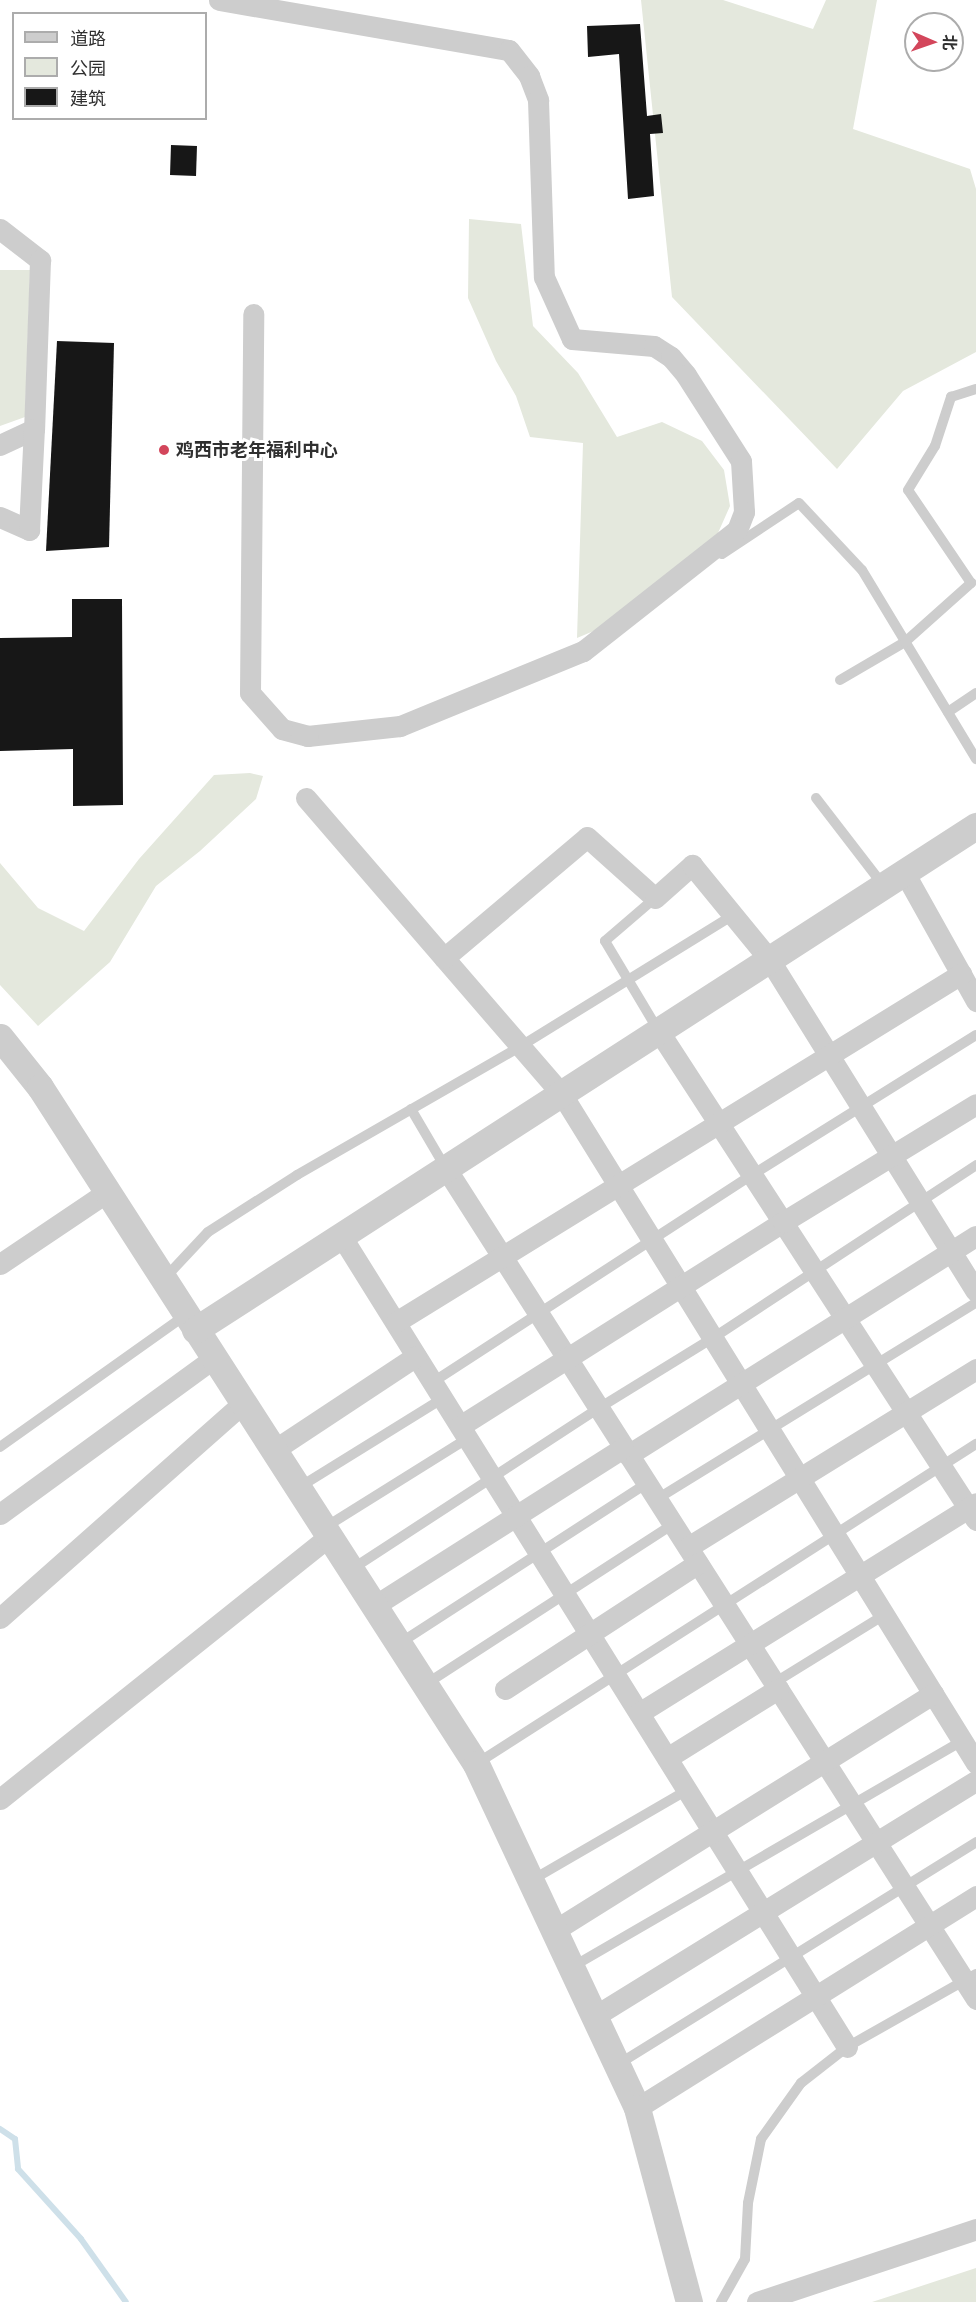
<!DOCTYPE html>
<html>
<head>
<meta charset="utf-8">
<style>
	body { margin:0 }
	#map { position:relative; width:976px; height:2302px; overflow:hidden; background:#fff; font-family:"Asap Condensed","Noto Sans SC",sans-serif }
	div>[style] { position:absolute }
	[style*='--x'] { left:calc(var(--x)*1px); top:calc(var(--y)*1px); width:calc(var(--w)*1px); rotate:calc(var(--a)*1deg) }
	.green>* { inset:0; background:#e4e8dd }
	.stream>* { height:6px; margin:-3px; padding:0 3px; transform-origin:3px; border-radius:3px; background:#cee0e9 }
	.building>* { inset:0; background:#171717 }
	.service>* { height:10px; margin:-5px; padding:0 5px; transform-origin:5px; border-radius:5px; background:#cdcdcd }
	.minor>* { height:21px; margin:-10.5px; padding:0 10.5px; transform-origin:10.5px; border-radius:10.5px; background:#cdcdcd }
	.tertiary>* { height:27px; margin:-13.5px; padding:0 13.5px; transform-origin:13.5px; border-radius:13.5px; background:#cdcdcd }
	.dots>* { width:16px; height:16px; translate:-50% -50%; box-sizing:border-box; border:3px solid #fff; border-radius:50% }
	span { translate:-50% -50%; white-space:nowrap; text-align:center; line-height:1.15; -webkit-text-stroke:6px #fff; paint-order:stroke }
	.poi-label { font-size:18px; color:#303030; font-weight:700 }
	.left { translate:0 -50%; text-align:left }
	.legend { position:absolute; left:12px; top:12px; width:195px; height:108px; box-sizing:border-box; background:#fff; border:2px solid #acacac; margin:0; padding:8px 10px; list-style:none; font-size:18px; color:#303030 }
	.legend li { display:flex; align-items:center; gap:12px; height:30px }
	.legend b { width:30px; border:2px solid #acacac }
	.north { position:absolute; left:904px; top:12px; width:60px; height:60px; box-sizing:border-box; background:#fff; border:2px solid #acacac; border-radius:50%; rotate:92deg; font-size:16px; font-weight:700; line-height:24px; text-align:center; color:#303030 }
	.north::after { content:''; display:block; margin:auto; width:21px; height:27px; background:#d3465b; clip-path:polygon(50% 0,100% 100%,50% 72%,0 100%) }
</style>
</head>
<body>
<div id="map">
	<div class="green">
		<i style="clip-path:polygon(641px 0,723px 0,813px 29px,826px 0,877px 0,853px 129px,970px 169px,976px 189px,976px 352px,903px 391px,837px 469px,672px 297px)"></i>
		<i style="clip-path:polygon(469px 219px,521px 224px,533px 326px,578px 373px,617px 437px,662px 422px,702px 441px,724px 470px,730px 506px,718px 533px,615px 622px,577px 638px,583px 443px,530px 437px,516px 396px,496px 361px,468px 298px)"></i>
		<i style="clip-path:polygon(0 270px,30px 270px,25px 417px,0 426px)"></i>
		<i style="clip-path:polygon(250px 773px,263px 776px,256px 799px,200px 851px,156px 886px,110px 962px,38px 1026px,0 985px,0 863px,38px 908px,84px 931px,139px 859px,214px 775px)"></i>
		<i style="clip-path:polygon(976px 2268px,976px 2302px,872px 2302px,909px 2290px)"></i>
	</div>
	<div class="stream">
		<i style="--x:0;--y:2129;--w:18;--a:34"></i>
		<i style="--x:15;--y:2139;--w:30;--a:84"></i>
		<i style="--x:18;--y:2169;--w:94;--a:48"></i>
		<i style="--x:81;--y:2239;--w:77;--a:54.5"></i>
	</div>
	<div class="building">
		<i style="clip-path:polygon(640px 24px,647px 116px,661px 114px,663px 133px,650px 134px,654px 196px,628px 199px,619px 54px,588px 57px,587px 26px)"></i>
		<i style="clip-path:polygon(171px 145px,197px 146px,196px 176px,170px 175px)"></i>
		<i style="clip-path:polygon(57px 341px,114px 343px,109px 547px,46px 551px)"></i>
		<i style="clip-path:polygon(72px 599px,122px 599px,123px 805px,73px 806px,73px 749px,0 751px,0 638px,72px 637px)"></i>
	</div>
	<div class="service">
		<i style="--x:722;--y:554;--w:92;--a:-33.5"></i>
		<i style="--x:799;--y:503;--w:92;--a:46.8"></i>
		<i style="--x:862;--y:570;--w:221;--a:58.9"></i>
		<i style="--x:840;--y:680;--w:75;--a:-30.3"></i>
		<i style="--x:905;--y:642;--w:89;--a:-41.8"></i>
		<i style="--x:971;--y:583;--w:112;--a:-124.1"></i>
		<i style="--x:908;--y:490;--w:52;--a:-58.5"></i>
		<i style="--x:935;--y:446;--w:52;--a:-71.9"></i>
		<i style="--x:951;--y:397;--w:26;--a:-18"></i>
		<i style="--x:948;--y:712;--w:34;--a:-34"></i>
		<i style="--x:816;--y:798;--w:110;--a:52.4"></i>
		<i style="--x:655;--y:898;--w:66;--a:139.3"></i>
		<i style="--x:605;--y:941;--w:104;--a:59.2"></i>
		<i style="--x:411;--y:1109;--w:67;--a:59.6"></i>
		<i style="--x:164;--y:1279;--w:64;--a:-46.9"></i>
		<i style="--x:208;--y:1232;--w:106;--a:-32.6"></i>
		<i style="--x:297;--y:1175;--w:258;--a:-29.9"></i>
		<i style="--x:521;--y:1046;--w:249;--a:-31.7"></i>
		<i style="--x:433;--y:1382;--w:380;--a:-33"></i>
		<i style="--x:752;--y:1175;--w:264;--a:-32"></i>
		<i style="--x:0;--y:1447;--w:228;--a:-35.4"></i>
		<i style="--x:298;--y:1488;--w:171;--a:-31.8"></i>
		<i style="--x:657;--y:1499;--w:374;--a:-31.6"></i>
		<i style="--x:324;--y:1528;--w:170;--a:-32"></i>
		<i style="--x:352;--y:1569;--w:295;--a:-33.1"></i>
		<i style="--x:599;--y:1408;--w:134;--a:-31.6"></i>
		<i style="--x:713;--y:1338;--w:315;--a:-33.3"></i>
		<i style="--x:400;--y:1643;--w:294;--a:-32.9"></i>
		<i style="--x:774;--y:1683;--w:129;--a:-31.7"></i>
		<i style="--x:426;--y:1684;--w:294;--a:-32.9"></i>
		<i style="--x:476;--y:1764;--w:594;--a:-32.62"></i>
		<i style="--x:532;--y:1880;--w:179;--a:-30.1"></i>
		<i style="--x:572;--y:1967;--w:451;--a:-30.1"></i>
		<i style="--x:617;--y:2065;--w:423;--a:-31.8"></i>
		<i style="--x:721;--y:2302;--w:49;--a:-60.8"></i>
		<i style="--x:745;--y:2259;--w:56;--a:-86.9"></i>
		<i style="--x:748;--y:2203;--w:65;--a:-78.5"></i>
		<i style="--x:761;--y:2139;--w:69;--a:-54.5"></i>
		<i style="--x:801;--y:2083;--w:58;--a:-38"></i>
		<i style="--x:847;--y:2047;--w:148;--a:-29.5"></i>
	</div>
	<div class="minor">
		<i style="--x:219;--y:0;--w:294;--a:9.8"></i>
		<i style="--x:509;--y:50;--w:33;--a:52"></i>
		<i style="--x:529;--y:76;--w:26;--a:69"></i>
		<i style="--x:538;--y:100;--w:177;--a:88.1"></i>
		<i style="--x:544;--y:277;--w:68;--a:65.7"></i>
		<i style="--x:572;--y:339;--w:82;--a:4.9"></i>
		<i style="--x:654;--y:346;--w:20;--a:33"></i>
		<i style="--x:671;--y:357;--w:23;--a:50"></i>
		<i style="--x:686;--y:375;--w:102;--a:57.4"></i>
		<i style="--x:741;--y:461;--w:51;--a:86.6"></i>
		<i style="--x:744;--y:512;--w:19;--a:111"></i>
		<i style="--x:737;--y:530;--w:196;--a:141.8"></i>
		<i style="--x:583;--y:651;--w:198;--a:157.7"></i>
		<i style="--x:400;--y:726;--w:93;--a:173.8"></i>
		<i style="--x:308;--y:736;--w:27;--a:-165"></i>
		<i style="--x:282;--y:729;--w:48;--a:-131.6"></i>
		<i style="--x:250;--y:693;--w:379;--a:-89.5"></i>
		<i style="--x:0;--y:229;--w:51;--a:37.8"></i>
		<i style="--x:40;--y:260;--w:169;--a:92"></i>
		<i style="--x:34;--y:429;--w:38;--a:155"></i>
		<i style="--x:0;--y:517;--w:32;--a:24"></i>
		<i style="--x:29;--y:530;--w:101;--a:-87.2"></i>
		<i style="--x:306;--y:798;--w:390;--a:49.2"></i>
		<i style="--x:561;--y:1093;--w:788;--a:58.23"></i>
		<i style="--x:904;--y:872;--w:148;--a:60.8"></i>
		<i style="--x:444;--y:958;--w:187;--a:-40.2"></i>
		<i style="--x:587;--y:837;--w:91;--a:41.9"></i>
		<i style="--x:655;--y:898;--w:50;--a:-41.7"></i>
		<i style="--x:692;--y:865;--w:122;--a:50.7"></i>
		<i style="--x:769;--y:959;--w:391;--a:58.1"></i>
		<i style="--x:658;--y:1030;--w:584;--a:57.02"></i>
		<i style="--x:445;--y:1167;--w:987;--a:57.45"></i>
		<i style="--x:340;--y:1234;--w:958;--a:58.05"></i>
		<i style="--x:0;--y:1264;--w:129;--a:-33.9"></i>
		<i style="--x:396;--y:1322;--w:664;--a:-31.63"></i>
		<i style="--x:460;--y:1426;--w:382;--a:-32.3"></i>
		<i style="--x:783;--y:1222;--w:226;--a:-31.4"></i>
		<i style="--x:274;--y:1450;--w:170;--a:-33.5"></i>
		<i style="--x:628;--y:1455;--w:411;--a:-32.2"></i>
		<i style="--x:0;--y:1514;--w:265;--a:-36.1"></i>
		<i style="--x:688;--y:1547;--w:339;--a:-31.7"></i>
		<i style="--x:374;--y:1606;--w:295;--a:-32.4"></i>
		<i style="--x:0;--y:1618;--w:324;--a:-41.5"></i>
		<i style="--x:505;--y:1689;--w:230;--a:-33.1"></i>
		<i style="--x:639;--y:1713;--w:397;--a:-31.9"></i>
		<i style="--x:667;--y:1758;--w:131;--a:-31.9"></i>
		<i style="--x:0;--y:1799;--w:421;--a:-38.6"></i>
		<i style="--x:555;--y:1930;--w:446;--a:-32"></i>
		<i style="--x:595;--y:2016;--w:448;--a:-31.7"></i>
		<i style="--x:637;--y:2108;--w:400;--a:-32"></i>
		<i style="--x:757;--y:2302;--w:231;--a:-18.4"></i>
	</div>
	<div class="tertiary">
		<i style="--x:0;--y:1037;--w:64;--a:51.3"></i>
		<i style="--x:40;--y:1087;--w:805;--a:57.22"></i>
		<i style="--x:476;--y:1764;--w:380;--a:64.9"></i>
		<i style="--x:637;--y:2108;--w:201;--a:75"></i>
		<i style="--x:195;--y:1330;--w:930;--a:-32.84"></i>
	</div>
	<div class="dots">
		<i style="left:164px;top:450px;background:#d3465b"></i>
	</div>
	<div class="poi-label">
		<span class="left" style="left:176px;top:450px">鸡西市老年福利中心</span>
	</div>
	<ul class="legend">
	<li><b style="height:8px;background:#cdcdcd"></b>道路</li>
	<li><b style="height:16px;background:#e4e8dd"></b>公园</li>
	<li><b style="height:16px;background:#171717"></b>建筑</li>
	</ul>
	<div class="north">北</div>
</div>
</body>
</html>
